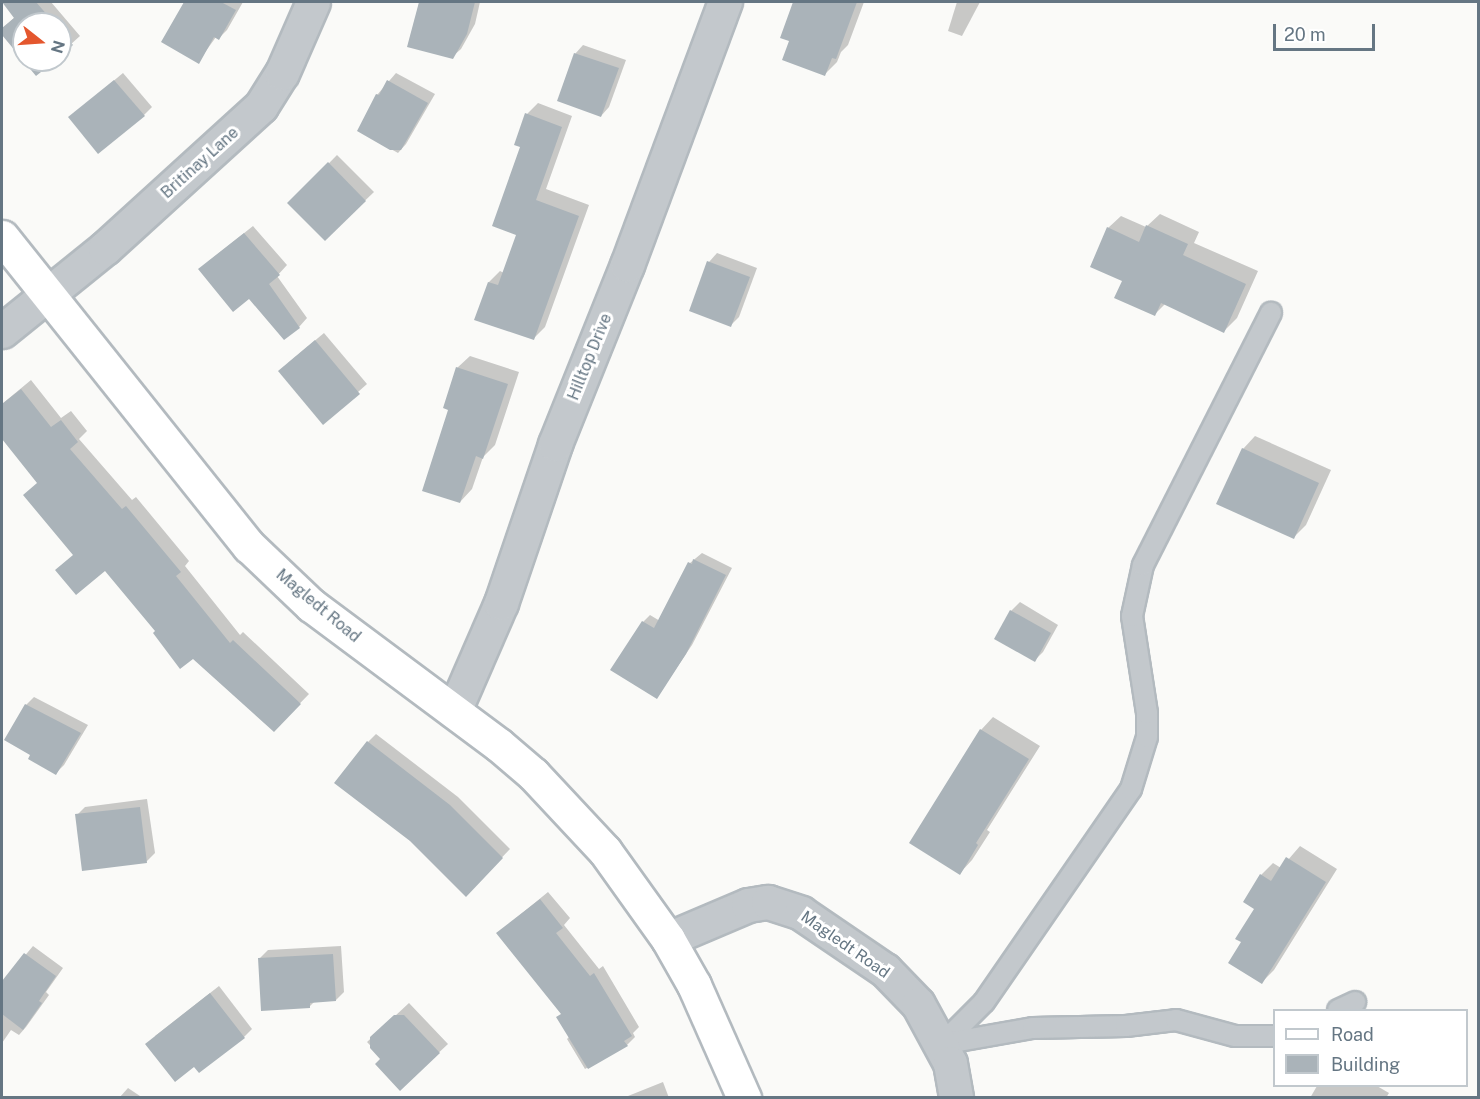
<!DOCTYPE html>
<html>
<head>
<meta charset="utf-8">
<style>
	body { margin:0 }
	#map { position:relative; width:1480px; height:1099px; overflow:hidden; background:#fafaf8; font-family:"Public Sans",sans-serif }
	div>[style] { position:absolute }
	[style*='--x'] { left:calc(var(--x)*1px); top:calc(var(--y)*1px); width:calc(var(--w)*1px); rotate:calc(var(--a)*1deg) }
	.shadow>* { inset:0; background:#0003 }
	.building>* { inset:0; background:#aab3b9 }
	.roads { filter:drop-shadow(2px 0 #b3babf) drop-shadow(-2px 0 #b3babf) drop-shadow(0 2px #b3babf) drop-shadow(0 -2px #b3babf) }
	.lane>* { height:20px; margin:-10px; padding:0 10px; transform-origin:10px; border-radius:10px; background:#c3c8cc }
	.street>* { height:33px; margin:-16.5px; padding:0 16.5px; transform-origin:16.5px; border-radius:16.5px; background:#c3c8cc }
	.secondary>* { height:33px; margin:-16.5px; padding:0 16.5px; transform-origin:16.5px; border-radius:16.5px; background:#fff }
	span { translate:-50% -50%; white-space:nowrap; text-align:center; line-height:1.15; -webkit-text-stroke:6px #fff; paint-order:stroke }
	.street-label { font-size:16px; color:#657683 }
	.frame { position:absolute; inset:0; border:3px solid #657683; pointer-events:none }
	.legend { position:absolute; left:1273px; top:1009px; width:195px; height:78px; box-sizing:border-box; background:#fff; border:2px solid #c1c8cd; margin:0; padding:8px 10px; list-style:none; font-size:18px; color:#657683 }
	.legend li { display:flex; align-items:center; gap:12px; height:30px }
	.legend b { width:30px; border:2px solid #c1c8cd }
	.north { position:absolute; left:12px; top:12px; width:60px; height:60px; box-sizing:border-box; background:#fff; border:2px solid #c1c8cd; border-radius:50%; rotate:107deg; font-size:16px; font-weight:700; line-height:24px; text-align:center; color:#657683 }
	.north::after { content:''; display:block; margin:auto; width:21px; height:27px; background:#e4572e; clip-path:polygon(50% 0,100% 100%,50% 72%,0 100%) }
	.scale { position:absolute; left:1273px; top:24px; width:102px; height:27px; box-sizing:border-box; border:3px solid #657683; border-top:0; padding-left:8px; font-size:18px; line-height:21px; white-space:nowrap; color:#657683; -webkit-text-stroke:4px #fff; paint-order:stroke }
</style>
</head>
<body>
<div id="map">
	<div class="shadow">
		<i style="clip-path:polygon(20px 2px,51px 2px,80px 36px,60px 54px,60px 24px,24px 24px,24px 59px,2px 33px,2px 29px,15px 17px,10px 11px)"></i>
		<i style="clip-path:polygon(186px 2px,243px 2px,227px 30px,219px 38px,216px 37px,198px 62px,163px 42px)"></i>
		<i style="clip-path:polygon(420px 2px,480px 2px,475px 24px,461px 49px,452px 57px,408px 46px)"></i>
		<i style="clip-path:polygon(794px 2px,864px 2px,848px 45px,841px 52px,837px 62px,825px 74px,791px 40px,782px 37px)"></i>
		<i style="clip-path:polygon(957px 2px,980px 2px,962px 36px,948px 31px)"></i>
		<i style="clip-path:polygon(583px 45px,626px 60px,609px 107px,601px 116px,575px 54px)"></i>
		<i style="clip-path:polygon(123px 73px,152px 107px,144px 115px,70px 117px)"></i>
		<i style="clip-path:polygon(396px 73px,435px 94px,406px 144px,398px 153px,359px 131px,377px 95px)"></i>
		<i style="clip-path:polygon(538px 103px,572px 116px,546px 189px,589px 205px,545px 327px,534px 338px,476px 319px,489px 282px,500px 271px,504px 273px,518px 234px,522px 146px,527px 114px)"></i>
		<i style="clip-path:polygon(337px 155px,374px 192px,325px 239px,290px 203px)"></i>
		<i style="clip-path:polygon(1160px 214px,1199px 232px,1194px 243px,1258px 271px,1237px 318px,1224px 331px,1165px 304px,1155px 314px,1124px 280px,1108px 228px,1121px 216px,1146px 227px)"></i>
		<i style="clip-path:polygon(253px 226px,287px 265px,277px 276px,307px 318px,299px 327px,209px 261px)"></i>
		<i style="clip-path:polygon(717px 253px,757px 268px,739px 317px,731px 325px,709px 262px)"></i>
		<i style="clip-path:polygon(324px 333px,367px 384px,323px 423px,288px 363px)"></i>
		<i style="clip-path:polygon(470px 356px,519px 372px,495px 445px,483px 457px,472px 489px,460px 502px,450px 409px,457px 368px)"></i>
		<i style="clip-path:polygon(31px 380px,61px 418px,71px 411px,87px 431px,79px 439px,132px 500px,136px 497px,189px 561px,185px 566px,240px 635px,243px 632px,309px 694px,274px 730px,193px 657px,157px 631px,105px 569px,74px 554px,39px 482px,2px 436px,2px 404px)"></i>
		<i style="clip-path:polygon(1255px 436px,1331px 470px,1306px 525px,1294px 537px,1243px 449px)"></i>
		<i style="clip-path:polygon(702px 553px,732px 568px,692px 645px,657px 697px,643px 622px,650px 615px,660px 621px,690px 563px)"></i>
		<i style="clip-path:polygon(1020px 602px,1058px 625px,1043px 652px,1035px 660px,996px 638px,1011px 611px)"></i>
		<i style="clip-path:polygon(34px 697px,88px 725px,64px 765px,56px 773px,26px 705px)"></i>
		<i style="clip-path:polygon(993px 717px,1040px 746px,987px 830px,990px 832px,972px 860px,960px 873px,911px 842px,981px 730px)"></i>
		<i style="clip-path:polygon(376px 734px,458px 797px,510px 849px,466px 895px,368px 742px)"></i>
		<i style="clip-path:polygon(147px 799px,155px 853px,146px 862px,77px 815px,85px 807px)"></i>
		<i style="clip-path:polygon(1300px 846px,1337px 869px,1274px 970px,1262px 982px,1243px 942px,1256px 908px,1261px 875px,1273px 863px,1281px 868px)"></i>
		<i style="clip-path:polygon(548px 892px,570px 918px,564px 925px,599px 969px,603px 966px,639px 1027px,633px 1033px,635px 1037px,627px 1045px,585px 1069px,567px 1039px,570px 1036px,562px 1013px,498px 933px)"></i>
		<i style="clip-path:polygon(33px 946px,63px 968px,46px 992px,49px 995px,26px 1027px,19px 1035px,11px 1030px,2px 1043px,2px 983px)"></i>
		<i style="clip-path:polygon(341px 946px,344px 992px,336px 1000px,315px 1001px,309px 1007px,260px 958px,268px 950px)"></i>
		<i style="clip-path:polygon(219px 986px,252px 1029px,244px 1037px,155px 1036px)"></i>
		<i style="clip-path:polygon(409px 1003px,448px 1044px,400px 1089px,383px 1059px,367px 1042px)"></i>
		<i style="clip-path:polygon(663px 1082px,669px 1098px,623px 1098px)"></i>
		<i style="clip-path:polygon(1317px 1086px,1377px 1086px,1389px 1093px,1386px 1098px,1310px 1098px)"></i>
		<i style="clip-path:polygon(128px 1088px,143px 1098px,119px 1098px)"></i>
	</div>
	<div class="building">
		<i style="clip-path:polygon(2px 2px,36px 2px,55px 24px,24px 24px,24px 60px,56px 60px,36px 76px,2px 35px,2px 28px,14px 18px)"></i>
		<i style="clip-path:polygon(184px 2px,221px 2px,236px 10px,219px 40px,214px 37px,199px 64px,161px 42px)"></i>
		<i style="clip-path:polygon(419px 2px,475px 2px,467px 34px,453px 59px,407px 47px)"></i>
		<i style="clip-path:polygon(793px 2px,857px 2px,836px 59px,832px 58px,825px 76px,782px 60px,789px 41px,780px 38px)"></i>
		<i style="clip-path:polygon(60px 30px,73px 45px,60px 56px)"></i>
		<i style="clip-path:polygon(574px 53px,619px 68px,601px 117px,557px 101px)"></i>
		<i style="clip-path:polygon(114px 80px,145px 116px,98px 154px,68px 117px)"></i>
		<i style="clip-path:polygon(387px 80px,428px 103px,401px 150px,390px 150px,357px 131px,376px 94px,379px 95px)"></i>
		<i style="clip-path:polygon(525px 113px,562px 127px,536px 200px,579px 216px,534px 340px,474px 320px,488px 282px,498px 285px,516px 235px,492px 226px,520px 147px,514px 145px)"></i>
		<i style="clip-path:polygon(328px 162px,366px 201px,325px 241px,287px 203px)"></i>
		<i style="clip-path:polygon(1146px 225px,1188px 244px,1183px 255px,1246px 284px,1224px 333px,1161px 303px,1155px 316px,1114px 298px,1122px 281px,1090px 267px,1107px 227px,1139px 242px)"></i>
		<i style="clip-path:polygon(244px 233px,280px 275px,269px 284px,300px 328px,284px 340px,249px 299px,233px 312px,198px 269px)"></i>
		<i style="clip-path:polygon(707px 261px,750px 277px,731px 327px,689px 311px)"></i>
		<i style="clip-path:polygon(315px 340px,360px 394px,323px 425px,278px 371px)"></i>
		<i style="clip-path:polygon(456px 367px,508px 384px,483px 459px,476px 456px,460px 503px,422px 491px,448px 410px,443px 408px)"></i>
		<i style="clip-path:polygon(21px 389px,51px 427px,61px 420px,78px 442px,70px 449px,122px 509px,126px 506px,181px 572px,176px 576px,230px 643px,233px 640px,301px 704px,274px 732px,193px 659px,180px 669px,153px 633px,155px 631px,105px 571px,76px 595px,55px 570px,73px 555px,23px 495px,37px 483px,2px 439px,2px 404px)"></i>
		<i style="clip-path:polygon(1242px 448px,1319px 483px,1294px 539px,1216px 504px)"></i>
		<i style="clip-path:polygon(693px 559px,726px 575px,686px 654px,657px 699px,610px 670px,642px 621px,654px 628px,688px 562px,692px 564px)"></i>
		<i style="clip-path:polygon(1010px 610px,1051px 633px,1035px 662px,994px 639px)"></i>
		<i style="clip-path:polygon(25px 704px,81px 733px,56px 775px,28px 759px,30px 755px,4px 740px)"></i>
		<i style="clip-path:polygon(980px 729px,1029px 759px,976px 843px,978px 845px,960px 875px,909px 843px)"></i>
		<i style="clip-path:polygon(367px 741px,450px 805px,503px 858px,466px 897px,410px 841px,334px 783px)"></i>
		<i style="clip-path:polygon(140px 807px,147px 863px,82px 871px,75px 814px)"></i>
		<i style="clip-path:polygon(1286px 857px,1326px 882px,1262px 984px,1228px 963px,1241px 942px,1235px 939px,1254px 909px,1243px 902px,1260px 874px,1271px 881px)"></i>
		<i style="clip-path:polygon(540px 899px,563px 928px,556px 933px,590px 976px,594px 973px,632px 1036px,624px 1041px,628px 1046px,588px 1069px,556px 1017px,561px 1014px,496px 933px)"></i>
		<i style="clip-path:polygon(24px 953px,56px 976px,39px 1001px,42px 1003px,23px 1030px,2px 1014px,2px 981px)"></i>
		<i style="clip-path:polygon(333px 954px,336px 1001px,310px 1003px,310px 1008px,261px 1011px,258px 958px)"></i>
		<i style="clip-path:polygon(210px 993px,245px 1038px,199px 1073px,194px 1067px,175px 1082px,145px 1044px)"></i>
		<i style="clip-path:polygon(394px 1015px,404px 1015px,440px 1053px,400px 1091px,375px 1064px,380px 1059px,370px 1048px,370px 1037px)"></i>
	</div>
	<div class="roads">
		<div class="lane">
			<i style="--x:1338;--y:1010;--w:19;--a:-25"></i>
			<i style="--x:942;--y:1044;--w:59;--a:-45"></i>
			<i style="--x:984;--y:1002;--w:259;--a:-55.4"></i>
			<i style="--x:1131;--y:789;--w:54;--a:-72.9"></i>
			<i style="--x:1147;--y:737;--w:24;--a:-90"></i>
			<i style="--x:1147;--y:713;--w:98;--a:-98.8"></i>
			<i style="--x:1132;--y:616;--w:52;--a:-77.8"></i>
			<i style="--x:1143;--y:565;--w:283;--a:-63.1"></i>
			<i style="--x:942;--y:1044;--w:92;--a:-10"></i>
			<i style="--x:1033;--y:1028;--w:93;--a:-1.2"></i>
			<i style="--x:1126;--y:1026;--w:50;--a:-6.8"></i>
			<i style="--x:1176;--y:1020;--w:61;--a:15.2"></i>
			<i style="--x:1235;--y:1036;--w:39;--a:0"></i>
		</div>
		<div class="street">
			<i style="--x:2;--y:331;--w:132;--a:-38.9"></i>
			<i style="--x:105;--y:248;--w:211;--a:-42.3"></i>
			<i style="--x:261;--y:106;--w:39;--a:-58"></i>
			<i style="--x:282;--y:73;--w:77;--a:-66.4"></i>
			<i style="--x:454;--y:711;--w:118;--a:-66.5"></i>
			<i style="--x:501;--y:603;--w:168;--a:-71.2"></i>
			<i style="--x:555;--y:444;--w:193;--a:-68.1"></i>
			<i style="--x:627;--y:265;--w:281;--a:-69.6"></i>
			<i style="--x:668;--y:939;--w:87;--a:-23"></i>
			<i style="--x:748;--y:905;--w:20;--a:-9"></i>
			<i style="--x:768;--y:902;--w:35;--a:18"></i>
			<i style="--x:801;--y:913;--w:102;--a:34.2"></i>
			<i style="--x:885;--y:970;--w:47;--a:45.9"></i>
			<i style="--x:918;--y:1004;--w:67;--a:61.5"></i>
			<i style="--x:950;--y:1063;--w:36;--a:80"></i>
		</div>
		<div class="secondary">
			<i style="--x:2;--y:237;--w:396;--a:51.4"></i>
			<i style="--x:249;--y:546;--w:86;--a:43.6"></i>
			<i style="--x:311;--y:605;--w:234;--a:36.7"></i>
			<i style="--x:499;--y:745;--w:45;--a:40.5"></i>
			<i style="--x:533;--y:774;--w:105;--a:46.9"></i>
			<i style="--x:605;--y:851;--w:108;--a:54.4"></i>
			<i style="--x:668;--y:939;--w:53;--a:60.5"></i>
			<i style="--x:694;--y:985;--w:124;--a:66.1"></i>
		</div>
	</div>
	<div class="street-label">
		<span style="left:200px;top:163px;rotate:-42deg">Britinay Lane</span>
		<span style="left:590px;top:357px;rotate:-68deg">Hilltop Drive</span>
		<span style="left:318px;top:606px;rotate:40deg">Magledt Road</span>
		<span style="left:845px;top:945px;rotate:35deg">Magledt Road</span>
	</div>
	<div class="frame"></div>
	<ul class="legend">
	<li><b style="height:8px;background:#fff"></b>Road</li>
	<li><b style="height:16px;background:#aab3b9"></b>Building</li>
	</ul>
	<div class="north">N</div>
	<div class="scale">20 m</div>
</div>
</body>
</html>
